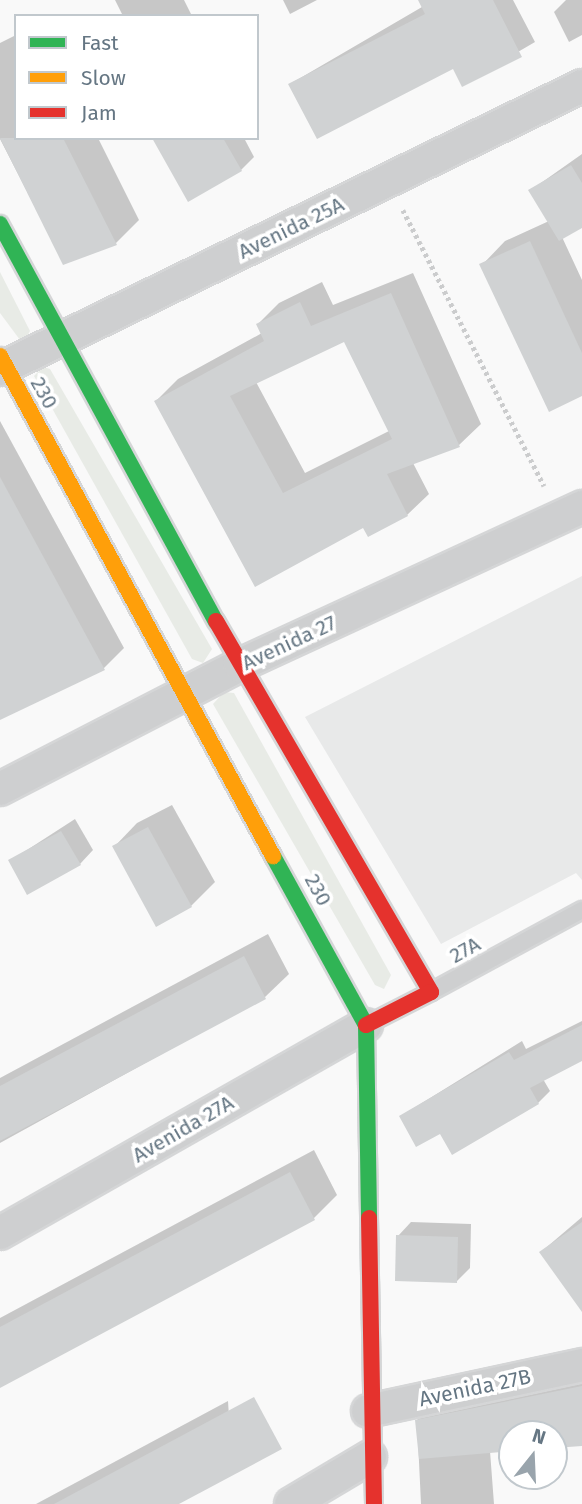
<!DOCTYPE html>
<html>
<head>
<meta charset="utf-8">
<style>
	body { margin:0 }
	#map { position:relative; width:582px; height:1504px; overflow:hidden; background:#f9f9f9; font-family:"Fira Sans",sans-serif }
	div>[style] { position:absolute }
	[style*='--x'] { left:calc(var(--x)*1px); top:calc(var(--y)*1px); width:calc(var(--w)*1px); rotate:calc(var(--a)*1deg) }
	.built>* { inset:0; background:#e8e9e9 }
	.green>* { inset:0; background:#e8ebe6 }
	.shadow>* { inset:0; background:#0003 }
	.building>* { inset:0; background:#d0d2d3 }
	.path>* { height:4.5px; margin-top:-2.25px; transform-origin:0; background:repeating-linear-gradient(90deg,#cbcccd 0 3.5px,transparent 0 7px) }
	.roads { filter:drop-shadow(2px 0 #d5d6d7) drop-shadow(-2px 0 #d5d6d7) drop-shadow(0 2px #d5d6d7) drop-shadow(0 -2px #d5d6d7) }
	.lane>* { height:16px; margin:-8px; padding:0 8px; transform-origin:8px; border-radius:8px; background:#cecfd0 }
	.street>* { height:32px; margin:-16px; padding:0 16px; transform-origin:16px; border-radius:16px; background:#cecfd0 }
	.fast>* { height:16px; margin:-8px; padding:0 8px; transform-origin:8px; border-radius:8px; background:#30b455 }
	.slow>* { height:16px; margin:-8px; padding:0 8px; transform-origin:8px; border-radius:8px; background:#ff9f0a }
	.jam>* { height:16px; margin:-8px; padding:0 8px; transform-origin:8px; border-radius:8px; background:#e5322d }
	span { translate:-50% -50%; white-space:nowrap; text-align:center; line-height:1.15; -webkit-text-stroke:7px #fff; paint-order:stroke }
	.street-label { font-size:21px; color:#657683 }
	.legend { position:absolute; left:14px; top:14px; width:245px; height:126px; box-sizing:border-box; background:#fff; border:2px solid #c1c8cd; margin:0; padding:9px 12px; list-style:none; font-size:21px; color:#657683 }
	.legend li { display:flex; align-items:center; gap:14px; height:35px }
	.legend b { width:35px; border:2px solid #c1c8cd }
	.north { position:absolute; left:498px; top:1420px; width:70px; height:70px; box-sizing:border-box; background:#fff; border:2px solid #c1c8cd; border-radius:50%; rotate:18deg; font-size:19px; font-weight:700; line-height:28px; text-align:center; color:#657683 }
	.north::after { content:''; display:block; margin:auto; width:24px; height:32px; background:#99a4ac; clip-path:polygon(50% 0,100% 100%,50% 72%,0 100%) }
</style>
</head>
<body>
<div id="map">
	<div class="built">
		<i style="clip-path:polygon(582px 576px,582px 880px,576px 873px,441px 944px,305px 717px)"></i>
	</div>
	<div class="green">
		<i style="clip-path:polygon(0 272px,30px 331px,23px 344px,0 313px)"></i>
		<i style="clip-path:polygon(43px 367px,50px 369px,212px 649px,203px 663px,192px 659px,34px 376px)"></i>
		<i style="clip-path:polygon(224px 692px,234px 693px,391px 975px,384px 989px,375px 985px,213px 704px)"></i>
	</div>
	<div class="shadow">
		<i style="clip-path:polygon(115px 0,184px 0,192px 16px,123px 16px)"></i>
		<i style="clip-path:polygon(283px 0,317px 0,290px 14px)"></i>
		<i style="clip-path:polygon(434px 0,513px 0,535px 42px,463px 84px,454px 66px,290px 84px)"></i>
		<i style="clip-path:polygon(566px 0,582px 0,582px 35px,569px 42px,554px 12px)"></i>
		<i style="clip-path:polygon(16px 35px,16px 138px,98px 138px,139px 220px,116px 243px,64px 263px,0 139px,0 43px)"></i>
		<i style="clip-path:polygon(159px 138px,244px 138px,254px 157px,241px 170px)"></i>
		<i style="clip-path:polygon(582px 154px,582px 225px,562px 237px,582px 280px,582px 395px,482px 265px,505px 241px,549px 221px,531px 190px)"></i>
		<i style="clip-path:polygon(evenodd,413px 273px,481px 424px,459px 445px,413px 463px,429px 494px,407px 515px,364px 526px,256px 585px,156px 401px,178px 379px,262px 333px,258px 324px,279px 303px,322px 282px,333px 305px,413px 273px,345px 340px,389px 431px,305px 473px,256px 382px,345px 340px)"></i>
		<i style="clip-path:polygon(0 421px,124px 648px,104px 668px,0 719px)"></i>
		<i style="clip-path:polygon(172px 805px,215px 882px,191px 906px,114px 847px,137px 823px)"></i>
		<i style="clip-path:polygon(75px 819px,93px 850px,80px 864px,10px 861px)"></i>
		<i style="clip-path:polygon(268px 934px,289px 974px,265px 997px,0 1143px,0 1078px)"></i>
		<i style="clip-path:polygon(582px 1021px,582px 1059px,543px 1079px,550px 1091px,538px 1103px,440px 1131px,401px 1116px,522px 1041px,526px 1049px)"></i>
		<i style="clip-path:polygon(314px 1150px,337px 1195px,314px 1218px,0 1386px,0 1318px)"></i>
		<i style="clip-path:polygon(582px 1217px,582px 1309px,541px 1252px)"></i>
		<i style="clip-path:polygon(411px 1222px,471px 1224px,470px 1268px,456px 1282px,398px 1236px)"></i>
		<i style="clip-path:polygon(582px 1371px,582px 1444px,554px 1446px,554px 1434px,512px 1434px,512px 1449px,490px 1451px,494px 1504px,421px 1504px,417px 1420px,438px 1399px)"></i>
		<i style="clip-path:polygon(228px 1401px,232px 1463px,175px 1504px,36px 1504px)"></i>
	</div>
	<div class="building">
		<i style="clip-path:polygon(418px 0,493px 0,522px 57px,462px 87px,453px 69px,317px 139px,288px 84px,425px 14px)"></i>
		<i style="clip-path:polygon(0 138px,63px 138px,117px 245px,63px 265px)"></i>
		<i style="clip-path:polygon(152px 138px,223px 138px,242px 171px,188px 202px)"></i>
		<i style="clip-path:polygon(571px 165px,582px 183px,582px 228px,559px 241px,528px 190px)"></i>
		<i style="clip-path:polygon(530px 241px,582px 353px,582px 396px,549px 412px,479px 264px)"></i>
		<i style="clip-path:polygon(evenodd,391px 293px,460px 447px,387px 474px,408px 516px,368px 537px,363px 528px,255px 587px,154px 401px,264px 341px,256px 324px,300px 302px,311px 326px,391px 293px,344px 342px,392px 439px,283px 493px,230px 396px,344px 342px)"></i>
		<i style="clip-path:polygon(0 477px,105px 670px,0 720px)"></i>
		<i style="clip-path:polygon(148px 827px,192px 907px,156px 927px,112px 846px)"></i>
		<i style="clip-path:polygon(61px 831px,81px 865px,27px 895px,8px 860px)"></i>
		<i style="clip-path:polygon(244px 956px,266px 999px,0 1141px,0 1086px)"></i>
		<i style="clip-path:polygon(582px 1025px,582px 1061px,530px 1088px,539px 1104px,452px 1155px,440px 1134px,416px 1147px,399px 1116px,509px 1052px,514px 1060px)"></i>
		<i style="clip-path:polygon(290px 1172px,315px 1220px,0 1388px,0 1327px)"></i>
		<i style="clip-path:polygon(582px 1222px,582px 1312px,539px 1252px)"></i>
		<i style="clip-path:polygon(396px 1235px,458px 1237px,457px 1283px,395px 1281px)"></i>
		<i style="clip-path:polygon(582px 1386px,582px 1446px,554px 1448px,554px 1434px,512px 1434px,512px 1451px,419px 1459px,415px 1420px)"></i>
		<i style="clip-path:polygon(254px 1397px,282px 1449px,179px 1504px,54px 1504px)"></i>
	</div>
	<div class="path">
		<i style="--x:403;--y:210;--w:310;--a:62.9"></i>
	</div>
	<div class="roads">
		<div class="lane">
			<i style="--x:431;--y:992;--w:172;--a:-28.5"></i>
		</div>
		<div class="street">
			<i style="--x:0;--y:369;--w:647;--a:-25.93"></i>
			<i style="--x:0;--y:789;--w:270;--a:-27.3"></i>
			<i style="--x:240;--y:665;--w:377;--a:-24.8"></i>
			<i style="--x:0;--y:1233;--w:421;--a:-29.6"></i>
			<i style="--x:368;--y:1411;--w:219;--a:-12.1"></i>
			<i style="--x:291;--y:1504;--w:92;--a:-30.7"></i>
		</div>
		<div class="fast">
			<i style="--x:0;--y:224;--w:452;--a:61.5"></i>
			<i style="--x:273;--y:856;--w:193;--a:61.2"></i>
			<i style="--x:366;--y:1025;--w:193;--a:89.1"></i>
		</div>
		<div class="slow">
			<i style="--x:0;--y:356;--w:570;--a:61.37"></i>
		</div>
		<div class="jam">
			<i style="--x:216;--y:621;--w:429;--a:59.9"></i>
			<i style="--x:431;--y:992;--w:73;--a:153.1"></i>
			<i style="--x:369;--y:1218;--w:286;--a:89"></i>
		</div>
	</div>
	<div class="street-label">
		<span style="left:291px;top:228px;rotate:-26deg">Avenida 25A</span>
		<span style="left:44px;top:393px;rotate:61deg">230</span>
		<span style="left:289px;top:643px;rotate:-25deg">Avenida 27</span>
		<span style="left:318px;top:890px;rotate:62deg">230</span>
		<span style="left:465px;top:950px;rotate:-29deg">27A</span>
		<span style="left:183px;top:1129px;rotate:-30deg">Avenida 27A</span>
		<span style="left:475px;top:1388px;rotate:-12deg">Avenida 27B</span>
	</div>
	<ul class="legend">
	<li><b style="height:9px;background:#30b455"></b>Fast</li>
	<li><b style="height:9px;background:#ff9f0a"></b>Slow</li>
	<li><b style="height:9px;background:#e5322d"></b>Jam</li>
	</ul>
	<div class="north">N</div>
</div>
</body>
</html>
